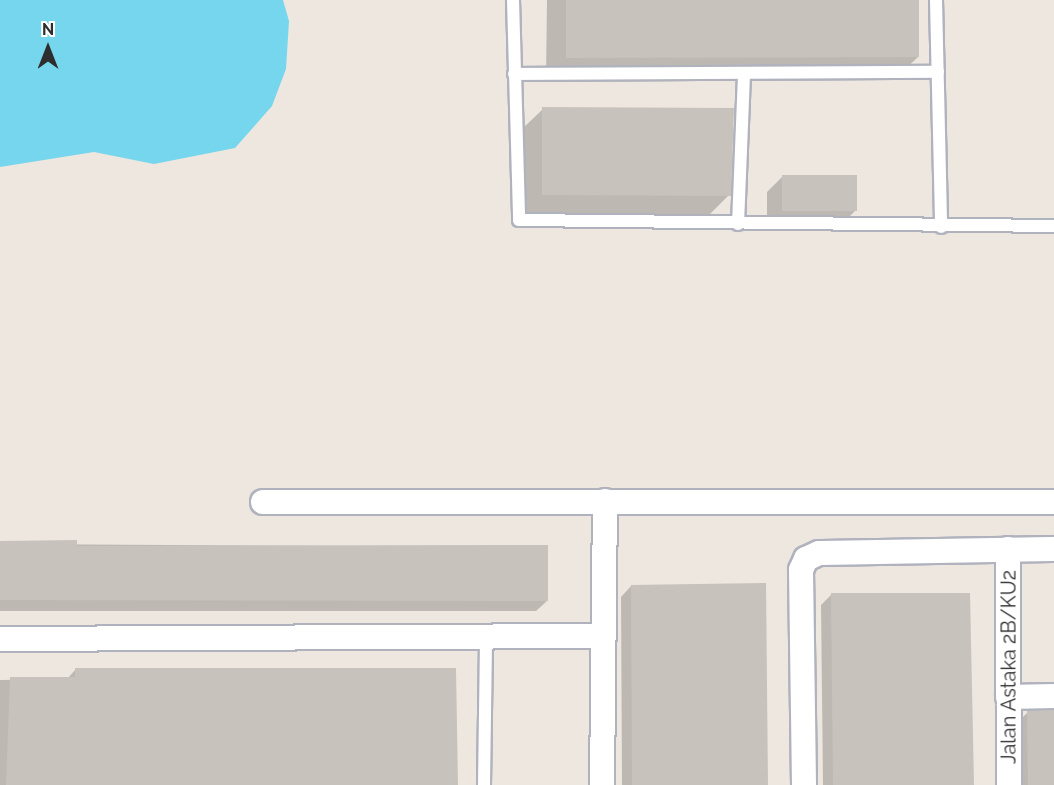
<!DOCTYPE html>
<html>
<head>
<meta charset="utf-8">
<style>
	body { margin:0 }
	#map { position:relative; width:1054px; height:785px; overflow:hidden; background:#eee7e0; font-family:Raleway,sans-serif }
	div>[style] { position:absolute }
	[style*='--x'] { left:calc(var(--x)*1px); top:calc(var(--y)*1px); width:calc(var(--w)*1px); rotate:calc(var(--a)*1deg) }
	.water>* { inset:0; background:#75d6ee }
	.shadow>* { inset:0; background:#0003 }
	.building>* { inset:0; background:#c7c2bb }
	.roads { filter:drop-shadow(2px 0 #b0b3bd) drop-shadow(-2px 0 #b0b3bd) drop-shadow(0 2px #b0b3bd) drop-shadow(0 -2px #b0b3bd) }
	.lane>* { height:12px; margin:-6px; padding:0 6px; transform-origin:6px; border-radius:6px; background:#fff }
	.street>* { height:24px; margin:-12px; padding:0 12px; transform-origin:12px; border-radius:12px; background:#fff }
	span { translate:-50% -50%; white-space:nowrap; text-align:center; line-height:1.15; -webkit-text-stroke:4.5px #fff; paint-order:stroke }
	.street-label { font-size:20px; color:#2d2d2d }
	.north { position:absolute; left:18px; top:18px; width:60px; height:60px; -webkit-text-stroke:4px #fff; paint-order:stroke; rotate:0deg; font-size:16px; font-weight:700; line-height:24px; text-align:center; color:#2d2d2d }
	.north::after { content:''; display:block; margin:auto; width:21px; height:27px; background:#2d2d2d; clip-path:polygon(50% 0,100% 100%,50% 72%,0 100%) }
</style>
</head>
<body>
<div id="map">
	<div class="water">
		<i style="clip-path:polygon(0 0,283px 0,289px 21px,286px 69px,272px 106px,235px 148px,154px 164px,94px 152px,0 167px)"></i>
	</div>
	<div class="shadow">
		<i style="clip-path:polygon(547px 0,918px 0,918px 57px,897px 77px,546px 78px)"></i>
		<i style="clip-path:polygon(543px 109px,729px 195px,709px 215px,522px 215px,522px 129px)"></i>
		<i style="clip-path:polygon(783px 176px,856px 210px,840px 226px,767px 226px,767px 192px)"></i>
		<i style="clip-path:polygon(0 544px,547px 547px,547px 601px,536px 611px,0 611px)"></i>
		<i style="clip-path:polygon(631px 586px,766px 785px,622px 785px,621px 597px)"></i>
		<i style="clip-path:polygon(832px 594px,972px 785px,823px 785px,821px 605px)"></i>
		<i style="clip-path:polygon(76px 669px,456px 785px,0 785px,0 680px,67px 679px)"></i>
		<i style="clip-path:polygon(1054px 711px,1054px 785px,1018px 785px,1017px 723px,1028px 712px)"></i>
	</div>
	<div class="building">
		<i style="clip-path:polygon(566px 0,919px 0,919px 57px,566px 58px)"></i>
		<i style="clip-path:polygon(542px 107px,734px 108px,731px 196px,542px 195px)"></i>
		<i style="clip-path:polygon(782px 175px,857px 175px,857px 211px,782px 211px)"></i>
		<i style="clip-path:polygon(77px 540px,77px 546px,548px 545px,548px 601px,0 600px,0 541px)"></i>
		<i style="clip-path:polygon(766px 583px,768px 785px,632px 785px,631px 585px)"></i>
		<i style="clip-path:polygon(831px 593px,970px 593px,974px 785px,833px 785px)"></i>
		<i style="clip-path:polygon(75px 668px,456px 668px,458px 785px,6px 785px,10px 677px,75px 677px)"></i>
		<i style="clip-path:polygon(1054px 710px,1054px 785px,1028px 785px,1027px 711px)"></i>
	</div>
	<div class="roads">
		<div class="lane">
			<i style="--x:513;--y:0;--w:220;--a:88.4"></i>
			<i style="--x:519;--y:220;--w:535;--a:0.64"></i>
			<i style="--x:936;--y:0;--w:227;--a:88.7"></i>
			<i style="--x:514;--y:74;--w:424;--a:-0.3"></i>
			<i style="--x:738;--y:224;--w:151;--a:-87.7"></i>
			<i style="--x:484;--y:785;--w:151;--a:-89.2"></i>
		</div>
		<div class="street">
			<i style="--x:263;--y:502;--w:791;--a:0"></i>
			<i style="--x:1008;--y:549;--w:236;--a:89.8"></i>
			<i style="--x:0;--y:639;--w:602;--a:-0.29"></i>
			<i style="--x:1008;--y:697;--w:46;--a:-1.2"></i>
			<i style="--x:602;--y:785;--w:284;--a:-89.4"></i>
			<i style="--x:804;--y:785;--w:215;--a:-90.8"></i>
			<i style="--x:801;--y:570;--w:12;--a:-66"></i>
			<i style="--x:806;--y:559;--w:14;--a:-25"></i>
			<i style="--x:819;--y:553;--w:235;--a:-1"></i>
		</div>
	</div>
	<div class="street-label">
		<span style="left:1009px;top:667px;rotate:-90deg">Jalan Astaka 2B/KU2</span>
	</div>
	<div class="north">N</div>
</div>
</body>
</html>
